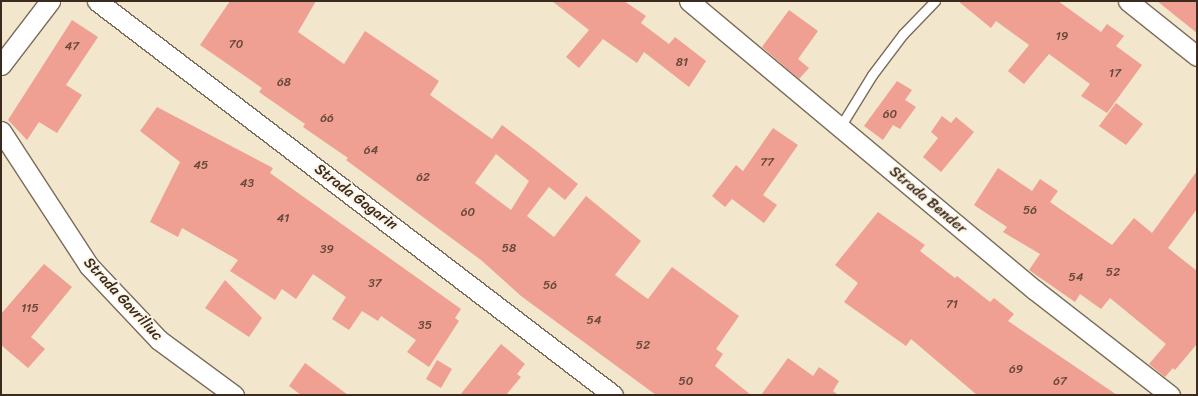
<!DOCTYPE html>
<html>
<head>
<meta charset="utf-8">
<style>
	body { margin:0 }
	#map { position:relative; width:1198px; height:396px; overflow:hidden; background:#f2e7cc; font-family:Sriracha,sans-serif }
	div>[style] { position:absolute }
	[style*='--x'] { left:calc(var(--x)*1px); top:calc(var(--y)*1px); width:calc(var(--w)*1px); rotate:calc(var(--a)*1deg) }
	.building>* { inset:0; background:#efa092 }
	.roads { filter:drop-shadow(1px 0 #7b6c5b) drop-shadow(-1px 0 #7b6c5b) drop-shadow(0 1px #7b6c5b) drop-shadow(0 -1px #7b6c5b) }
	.lane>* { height:9px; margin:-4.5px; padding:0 4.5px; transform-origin:4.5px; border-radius:4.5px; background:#fff }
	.street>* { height:19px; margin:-9.5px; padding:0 9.5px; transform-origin:9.5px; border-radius:9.5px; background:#fff }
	span { translate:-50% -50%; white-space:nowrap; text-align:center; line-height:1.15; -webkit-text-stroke:4px #fcf5e5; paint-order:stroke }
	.number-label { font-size:12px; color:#68483b }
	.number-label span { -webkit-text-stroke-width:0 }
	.street-label { font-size:15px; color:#3b2a1e }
	.frame { position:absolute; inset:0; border:2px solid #3b2a1e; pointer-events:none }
</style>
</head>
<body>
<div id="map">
	<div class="building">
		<i style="clip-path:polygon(evenodd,230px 1px,316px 1px,298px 32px,344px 64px,365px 31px,439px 81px,430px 95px,492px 139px,502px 125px,534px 149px,578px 184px,565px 200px,549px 187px,527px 216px,554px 237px,586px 196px,641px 241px,615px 275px,648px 299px,672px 267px,739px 316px,716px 349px,723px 354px,715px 366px,751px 395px,656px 395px,521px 296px,481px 260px,346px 160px,348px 158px,303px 127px,305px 124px,259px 92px,262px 88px,200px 45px,230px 1px,496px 154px,529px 181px,511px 210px,475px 183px,496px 154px)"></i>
		<i style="clip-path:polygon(552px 1px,624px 1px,646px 16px,641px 23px,669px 44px,675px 37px,706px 61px,689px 87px,644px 52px,637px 63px,603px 39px,579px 68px,566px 57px,589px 30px)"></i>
		<i style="clip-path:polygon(958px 1px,1058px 1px,1101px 32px,1107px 24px,1124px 36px,1116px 46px,1142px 65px,1107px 113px,1081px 96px,1090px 84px,1049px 54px,1024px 84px,1008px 71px,1029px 45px,996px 21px,991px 28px)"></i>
		<i style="clip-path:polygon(1157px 1px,1197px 1px,1197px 33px)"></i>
		<i style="clip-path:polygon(789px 10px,818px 31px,798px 59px,809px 68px,799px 79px,762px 47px)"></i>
		<i style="clip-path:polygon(72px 20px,98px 37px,66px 85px,82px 95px,57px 133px,39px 122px,27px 140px,8px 120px)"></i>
		<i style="clip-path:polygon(897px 81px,912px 90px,905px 100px,916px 107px,900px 129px,893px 125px,883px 140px,864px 126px)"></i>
		<i style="clip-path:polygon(1116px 103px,1143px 124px,1126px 145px,1099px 126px)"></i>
		<i style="clip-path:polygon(157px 107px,273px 168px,270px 173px,461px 309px,455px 318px,459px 321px,429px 367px,407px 352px,416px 340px,381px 316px,378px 321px,362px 311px,349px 330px,332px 319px,346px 297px,313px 274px,296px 299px,282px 289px,275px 300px,230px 271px,238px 260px,182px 228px,178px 237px,150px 222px,180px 162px,140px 131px)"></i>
		<i style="clip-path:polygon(942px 116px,951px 123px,956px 117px,974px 132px,941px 172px,923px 157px,938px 138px,931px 132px)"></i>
		<i style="clip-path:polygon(773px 128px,798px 145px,763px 195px,777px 205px,764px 223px,732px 199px,725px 207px,712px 196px,736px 165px,743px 171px)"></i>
		<i style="clip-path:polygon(998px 168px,1032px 191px,1040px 179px,1058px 191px,1050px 202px,1112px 245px,1134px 218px,1152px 233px,1197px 171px,1197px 209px,1168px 248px,1197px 271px,1197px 344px,1175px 370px,1173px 368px,1165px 377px,1149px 364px,1166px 344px,1110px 298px,1101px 309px,1080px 294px,1075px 302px,1029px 270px,1040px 254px,1003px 232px,1007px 227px,974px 205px)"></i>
		<i style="clip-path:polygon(878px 212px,925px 245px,920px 251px,955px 278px,957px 276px,990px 302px,994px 298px,1014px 314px,1008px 321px,1117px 395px,977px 395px,911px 339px,906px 346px,844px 302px,858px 283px,835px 265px)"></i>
		<i style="clip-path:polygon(44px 264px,72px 287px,31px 337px,45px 349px,28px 368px,1px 345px,1px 314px)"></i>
		<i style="clip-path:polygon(225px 280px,262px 318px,249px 337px,205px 308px)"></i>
		<i style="clip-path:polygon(501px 344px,525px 364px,517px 374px,521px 377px,506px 395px,460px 395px)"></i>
		<i style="clip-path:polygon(788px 358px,813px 376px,819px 367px,839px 381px,833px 391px,838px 395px,761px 395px)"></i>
		<i style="clip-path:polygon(437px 360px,452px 369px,441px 388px,426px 379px)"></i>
		<i style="clip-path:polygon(305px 363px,348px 395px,301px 395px,289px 386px)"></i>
	</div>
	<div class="roads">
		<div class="lane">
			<i style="--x:840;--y:127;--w:61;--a:-58.4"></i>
			<i style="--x:872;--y:75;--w:51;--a:-52.9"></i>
			<i style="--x:903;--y:34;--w:46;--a:-45.9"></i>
		</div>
		<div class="street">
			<i style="--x:97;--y:1;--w:649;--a:37.36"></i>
			<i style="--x:689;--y:1;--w:451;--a:39.9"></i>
			<i style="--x:1035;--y:290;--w:171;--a:37.9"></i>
			<i style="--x:1128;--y:1;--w:88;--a:38.6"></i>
			<i style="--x:1;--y:65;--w:81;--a:-52.6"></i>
			<i style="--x:1;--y:131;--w:161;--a:56.9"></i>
			<i style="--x:89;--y:266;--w:102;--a:46.6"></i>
			<i style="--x:159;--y:340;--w:93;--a:36.3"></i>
		</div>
	</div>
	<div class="number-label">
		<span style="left:1062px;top:37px">19</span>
		<span style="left:236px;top:45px">70</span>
		<span style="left:72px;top:47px">47</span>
		<span style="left:682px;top:63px">81</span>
		<span style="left:1115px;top:74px">17</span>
		<span style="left:284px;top:83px">68</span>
		<span style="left:890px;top:115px">60</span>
		<span style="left:327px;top:119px">66</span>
		<span style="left:371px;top:151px">64</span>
		<span style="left:767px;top:163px">77</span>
		<span style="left:201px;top:166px">45</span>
		<span style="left:423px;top:178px">62</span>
		<span style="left:247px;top:184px">43</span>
		<span style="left:1030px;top:211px">56</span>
		<span style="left:468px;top:213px">60</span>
		<span style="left:283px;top:219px">41</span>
		<span style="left:509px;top:249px">58</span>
		<span style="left:327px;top:250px">39</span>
		<span style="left:1113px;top:273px">52</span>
		<span style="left:1076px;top:278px">54</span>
		<span style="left:375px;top:284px">37</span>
		<span style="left:550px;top:286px">56</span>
		<span style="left:952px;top:305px">71</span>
		<span style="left:30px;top:309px">115</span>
		<span style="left:594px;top:321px">54</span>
		<span style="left:425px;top:326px">35</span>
		<span style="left:643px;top:346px">52</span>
		<span style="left:1016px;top:370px">69</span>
		<span style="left:686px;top:382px">50</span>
		<span style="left:1060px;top:382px">67</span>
	</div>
	<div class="street-label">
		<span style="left:356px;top:197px;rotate:37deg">Strada Gagarin</span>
		<span style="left:928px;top:200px;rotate:40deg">Strada Bender</span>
		<span style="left:123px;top:299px;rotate:47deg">Strada Gavriliuc</span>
	</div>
	<div class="frame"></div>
</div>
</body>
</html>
